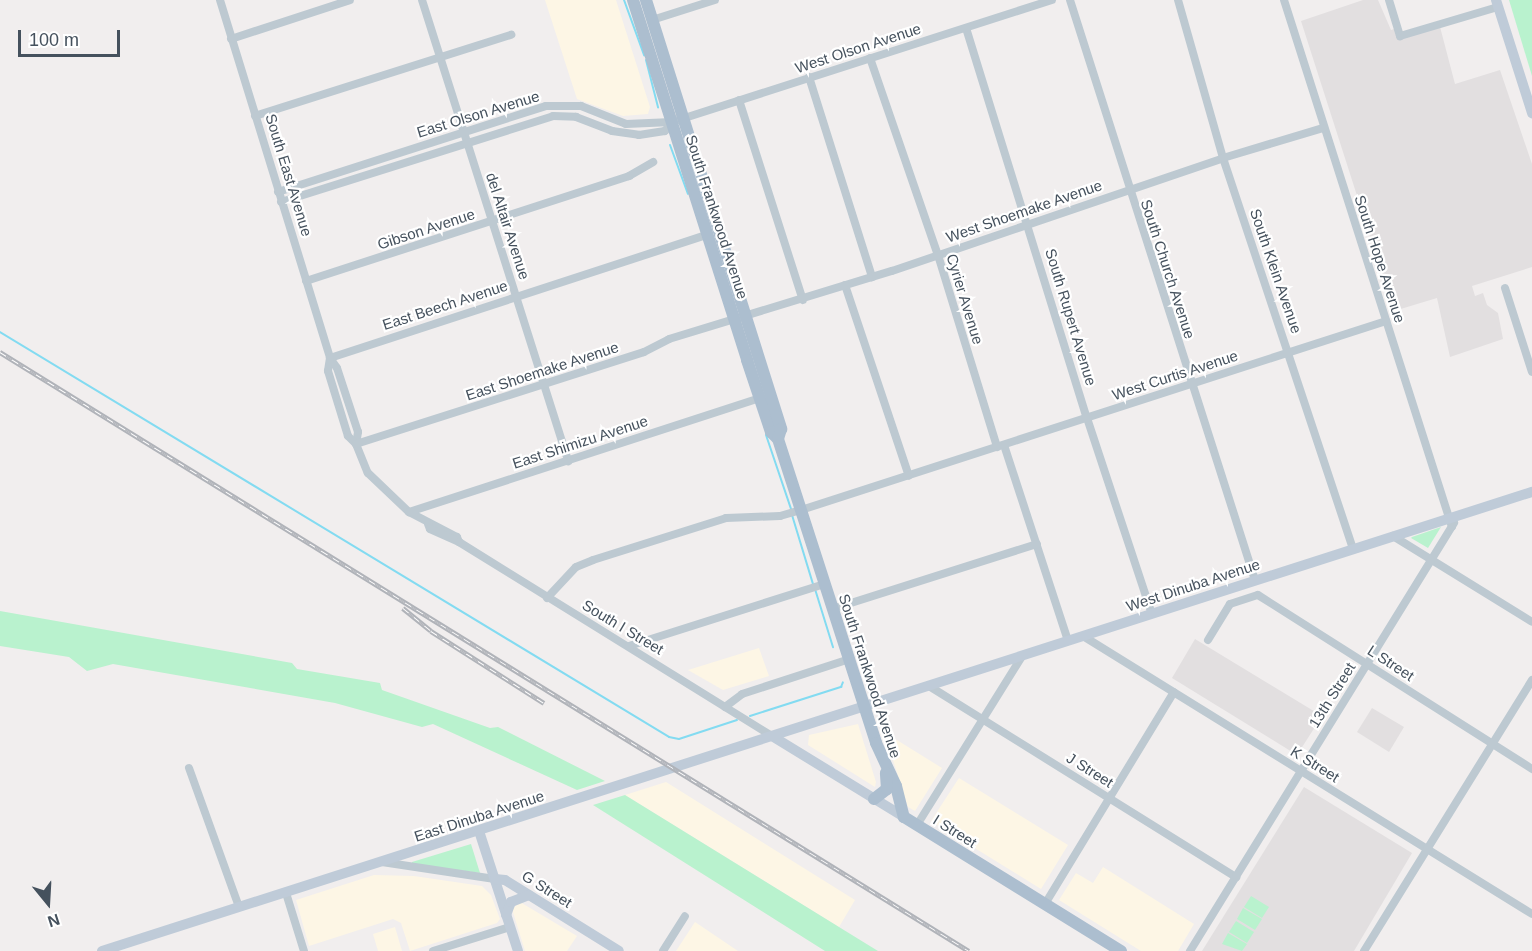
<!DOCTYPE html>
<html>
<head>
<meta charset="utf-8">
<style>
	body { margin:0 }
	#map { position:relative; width:1532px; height:951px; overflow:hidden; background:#f1eeee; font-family:Arial,sans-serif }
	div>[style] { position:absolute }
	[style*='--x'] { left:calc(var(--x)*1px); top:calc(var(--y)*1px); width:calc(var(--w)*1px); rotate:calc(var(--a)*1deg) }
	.commercial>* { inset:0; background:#fdf6e5 }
	.education>* { inset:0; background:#e2dfe0 }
	.green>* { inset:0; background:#b9f2ce }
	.stream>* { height:2px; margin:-1px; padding:0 1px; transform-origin:1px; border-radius:1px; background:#83dbf1 }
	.street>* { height:8px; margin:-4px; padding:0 4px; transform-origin:4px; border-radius:4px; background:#bdc9d1 }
	.secondary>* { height:10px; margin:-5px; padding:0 5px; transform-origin:5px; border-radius:5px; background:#bfcbd8 }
	.primary>* { height:12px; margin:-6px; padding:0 6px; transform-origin:6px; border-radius:6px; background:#acbecf }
	.rail>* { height:4.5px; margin-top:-2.25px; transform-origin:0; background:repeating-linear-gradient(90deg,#fff 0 7px,#b0b3b9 0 14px); box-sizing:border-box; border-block:2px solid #b0b3b9 }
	span { translate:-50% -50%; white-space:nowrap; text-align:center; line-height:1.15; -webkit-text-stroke:4.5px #fff; paint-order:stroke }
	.street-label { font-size:15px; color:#45515d }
	.north { position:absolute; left:18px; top:873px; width:60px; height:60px; -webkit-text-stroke:4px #fff; paint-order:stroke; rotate:162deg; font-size:16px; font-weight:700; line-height:24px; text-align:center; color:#45515d }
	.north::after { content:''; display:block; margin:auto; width:21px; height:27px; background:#45515d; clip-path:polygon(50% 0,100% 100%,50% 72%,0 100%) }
	.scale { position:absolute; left:18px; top:30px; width:102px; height:27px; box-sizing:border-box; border:3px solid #45515d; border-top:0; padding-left:8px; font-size:18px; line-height:21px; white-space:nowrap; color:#45515d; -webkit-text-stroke:4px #fff; paint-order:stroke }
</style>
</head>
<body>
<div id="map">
	<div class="commercial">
		<i style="clip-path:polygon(545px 0,616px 0,650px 107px,648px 114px,623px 116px,577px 99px)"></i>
		<i style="clip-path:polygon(759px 648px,769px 676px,723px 690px,688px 670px)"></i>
		<i style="clip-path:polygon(858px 724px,876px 782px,875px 787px,808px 745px,809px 735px)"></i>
		<i style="clip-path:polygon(884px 732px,942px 768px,915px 811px,908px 807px)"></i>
		<i style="clip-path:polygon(959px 778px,1068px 845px,1041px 889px,931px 821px)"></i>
		<i style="clip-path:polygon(666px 782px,855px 900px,839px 927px,625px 795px)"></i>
		<i style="clip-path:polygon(1103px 867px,1194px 924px,1178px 951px,1141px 951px,1059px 900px,1076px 873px,1093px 883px)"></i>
		<i style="clip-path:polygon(374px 875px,414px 876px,482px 886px,491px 895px,500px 919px,497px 923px,410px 951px,401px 923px,393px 919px,309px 946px,296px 900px)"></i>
		<i style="clip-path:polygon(520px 902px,577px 936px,567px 951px,525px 951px,512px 909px)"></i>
		<i style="clip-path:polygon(695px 922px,738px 951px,676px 951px)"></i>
		<i style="clip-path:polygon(395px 927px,402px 951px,378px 951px,373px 934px)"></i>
	</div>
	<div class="education">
		<i style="clip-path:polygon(1363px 0,1378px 0,1391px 30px,1400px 27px,1402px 34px,1439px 23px,1455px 84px,1500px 70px,1532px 164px,1532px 267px,1472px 286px,1475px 296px,1483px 293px,1487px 305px,1498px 313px,1503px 339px,1450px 357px,1437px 298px,1394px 311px,1301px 21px)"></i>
		<i style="clip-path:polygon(1195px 639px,1322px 716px,1297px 755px,1172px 678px)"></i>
		<i style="clip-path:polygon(1372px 708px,1404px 727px,1389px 752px,1357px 732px)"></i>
		<i style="clip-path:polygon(1304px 787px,1412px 853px,1354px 951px,1202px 951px)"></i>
	</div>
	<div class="green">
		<i style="clip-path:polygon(1509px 0,1532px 0,1532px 76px)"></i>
		<i style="clip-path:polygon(1441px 527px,1428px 548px,1411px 538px,1412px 537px)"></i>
		<i style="clip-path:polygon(0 611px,292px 663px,297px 669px,380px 683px,382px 690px,490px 728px,498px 727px,605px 781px,577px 790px,433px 724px,422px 727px,335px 703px,113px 664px,87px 671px,69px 657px,0 646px)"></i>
		<i style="clip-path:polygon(625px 795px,839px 927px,878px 951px,825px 951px,593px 805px)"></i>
		<i style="clip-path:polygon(471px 844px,480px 873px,412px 864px,412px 862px)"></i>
		<i style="clip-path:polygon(1251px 896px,1269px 907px,1262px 918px,1244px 907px)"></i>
		<i style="clip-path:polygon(1243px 908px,1262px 919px,1255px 930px,1237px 919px)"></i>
		<i style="clip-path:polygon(1236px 921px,1254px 932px,1247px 943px,1229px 932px)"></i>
		<i style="clip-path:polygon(1228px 933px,1247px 944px,1242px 951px,1222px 944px)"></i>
	</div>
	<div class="stream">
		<i style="--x:624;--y:0;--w:59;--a:70"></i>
		<i style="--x:646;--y:60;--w:49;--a:75.7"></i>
		<i style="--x:670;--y:145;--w:52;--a:69.8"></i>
		<i style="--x:0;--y:332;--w:782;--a:31.19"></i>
		<i style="--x:669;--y:737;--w:10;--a:11"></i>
		<i style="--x:679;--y:739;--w:61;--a:-18.1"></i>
		<i style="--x:766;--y:435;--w:78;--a:71.3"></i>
		<i style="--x:792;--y:515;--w:72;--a:73.1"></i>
		<i style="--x:815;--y:589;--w:61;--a:72.8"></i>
		<i style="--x:750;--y:716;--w:96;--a:-17.7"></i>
		<i style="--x:841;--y:687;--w:5;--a:-68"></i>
	</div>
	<div class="street">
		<i style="--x:220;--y:0;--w:375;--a:72.9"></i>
		<i style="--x:330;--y:358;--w:12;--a:55"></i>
		<i style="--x:337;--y:368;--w:67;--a:71.8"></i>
		<i style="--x:358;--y:432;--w:12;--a:99"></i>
		<i style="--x:422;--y:0;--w:484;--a:72.4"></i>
		<i style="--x:1070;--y:0;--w:609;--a:72.31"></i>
		<i style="--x:1178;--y:0;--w:164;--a:74.1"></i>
		<i style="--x:1223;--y:158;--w:412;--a:71.6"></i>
		<i style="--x:1284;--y:0;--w:553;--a:72.32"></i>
		<i style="--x:1389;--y:0;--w:38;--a:73"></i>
		<i style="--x:1400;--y:36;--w:102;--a:-16.5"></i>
		<i style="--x:652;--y:20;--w:66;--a:-17.6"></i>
		<i style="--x:966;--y:28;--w:408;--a:72.8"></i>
		<i style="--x:1087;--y:418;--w:206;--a:71.7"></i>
		<i style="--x:231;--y:39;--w:125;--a:-18.1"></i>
		<i style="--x:870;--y:58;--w:208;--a:71"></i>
		<i style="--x:938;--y:255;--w:201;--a:72.9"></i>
		<i style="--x:809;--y:77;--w:210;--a:72.5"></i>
		<i style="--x:739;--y:100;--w:210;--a:72.3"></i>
		<i style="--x:255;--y:116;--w:269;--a:-17.6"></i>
		<i style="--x:278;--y:192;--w:281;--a:-17.8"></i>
		<i style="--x:546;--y:106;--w:35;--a:0"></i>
		<i style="--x:581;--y:106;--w:48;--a:21.8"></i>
		<i style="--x:626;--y:124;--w:46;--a:-2.5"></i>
		<i style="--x:672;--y:122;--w:399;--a:-17.8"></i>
		<i style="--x:281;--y:202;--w:285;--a:-17.5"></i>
		<i style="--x:553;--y:116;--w:23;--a:2"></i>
		<i style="--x:576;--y:117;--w:39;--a:21"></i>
		<i style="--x:612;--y:131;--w:27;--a:8"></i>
		<i style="--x:639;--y:135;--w:26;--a:-9"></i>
		<i style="--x:665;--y:131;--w:11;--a:-52"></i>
		<i style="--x:306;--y:281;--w:340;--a:-18"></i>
		<i style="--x:629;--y:176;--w:28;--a:-30"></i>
		<i style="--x:845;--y:285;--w:201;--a:71.5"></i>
		<i style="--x:1505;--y:288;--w:88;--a:72.2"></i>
		<i style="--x:330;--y:358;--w:397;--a:-18.1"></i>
		<i style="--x:330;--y:358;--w:13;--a:99"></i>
		<i style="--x:328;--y:371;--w:68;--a:72.9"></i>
		<i style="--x:348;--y:436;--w:11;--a:45"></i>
		<i style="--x:356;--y:444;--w:31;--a:68"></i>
		<i style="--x:368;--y:473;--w:57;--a:43.6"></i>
		<i style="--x:409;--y:512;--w:54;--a:27.5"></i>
		<i style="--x:457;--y:537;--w:5;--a:68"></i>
		<i style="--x:356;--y:444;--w:302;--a:-17.7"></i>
		<i style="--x:644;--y:352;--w:28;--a:-27"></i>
		<i style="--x:669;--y:339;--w:233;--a:-17"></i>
		<i style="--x:892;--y:271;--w:350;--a:-18.8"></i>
		<i style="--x:1223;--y:158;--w:104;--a:-16.7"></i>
		<i style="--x:1004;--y:445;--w:206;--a:71.9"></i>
		<i style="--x:409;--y:512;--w:369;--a:-18"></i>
		<i style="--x:428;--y:524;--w:5;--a:68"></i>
		<i style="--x:430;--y:529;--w:32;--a:24"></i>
		<i style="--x:459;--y:542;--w:368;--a:31.8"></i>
		<i style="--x:1393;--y:536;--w:163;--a:31.7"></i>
		<i style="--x:547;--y:598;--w:42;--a:-46.9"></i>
		<i style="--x:576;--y:567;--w:18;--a:-22"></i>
		<i style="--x:593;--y:560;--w:139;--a:-17.5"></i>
		<i style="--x:726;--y:518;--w:54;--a:-2.1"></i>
		<i style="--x:780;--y:516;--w:22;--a:-16"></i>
		<i style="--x:801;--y:510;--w:615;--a:-17.9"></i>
		<i style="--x:832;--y:609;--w:215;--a:-17.6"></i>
		<i style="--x:1083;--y:636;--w:528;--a:31.76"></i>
		<i style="--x:1208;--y:640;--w:42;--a:-58.6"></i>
		<i style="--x:1230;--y:604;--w:29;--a:-18"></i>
		<i style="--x:1258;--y:595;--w:325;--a:32.4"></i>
		<i style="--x:629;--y:646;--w:205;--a:-17.6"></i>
		<i style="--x:929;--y:686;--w:362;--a:31.9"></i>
		<i style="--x:725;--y:707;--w:21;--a:-37"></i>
		<i style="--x:742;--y:694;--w:114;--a:-18"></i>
		<i style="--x:189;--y:768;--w:148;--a:70.2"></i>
		<i style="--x:917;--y:825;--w:199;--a:-58.1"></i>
		<i style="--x:382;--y:862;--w:114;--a:8.6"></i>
		<i style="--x:286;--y:893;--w:61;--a:72.8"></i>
		<i style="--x:1045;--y:904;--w:248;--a:-58.7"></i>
		<i style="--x:433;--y:951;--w:81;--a:-17.3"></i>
		<i style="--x:663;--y:951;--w:41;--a:-57.8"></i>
		<i style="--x:1190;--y:951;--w:503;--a:-58.33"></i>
		<i style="--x:1364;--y:951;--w:319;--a:-58.2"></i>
	</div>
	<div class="secondary">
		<i style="--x:1496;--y:0;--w:119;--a:72.3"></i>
		<i style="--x:772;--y:736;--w:155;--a:31.5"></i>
		<i style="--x:479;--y:831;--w:126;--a:72"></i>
		<i style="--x:495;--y:879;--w:10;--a:6"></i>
		<i style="--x:505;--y:880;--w:134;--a:31.9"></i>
		<i style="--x:506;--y:915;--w:14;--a:-69"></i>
		<i style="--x:511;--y:902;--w:19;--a:-21"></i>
		<i style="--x:102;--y:951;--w:1502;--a:-17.8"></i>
	</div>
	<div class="primary">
		<i style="--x:633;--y:0;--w:378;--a:72.4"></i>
		<i style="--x:747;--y:360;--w:76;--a:71.6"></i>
		<i style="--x:771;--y:432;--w:10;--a:45"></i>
		<i style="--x:778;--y:439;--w:319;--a:72.1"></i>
		<i style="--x:876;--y:743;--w:47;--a:65.1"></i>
		<i style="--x:896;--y:786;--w:32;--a:76"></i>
		<i style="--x:904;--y:817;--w:255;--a:31.7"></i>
		<i style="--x:646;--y:0;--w:450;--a:72.5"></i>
		<i style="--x:781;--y:429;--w:10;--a:107"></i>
		<i style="--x:874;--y:799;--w:16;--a:-38"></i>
		<i style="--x:887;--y:789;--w:16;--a:-94"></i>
	</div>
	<div class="rail">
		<i style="--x:0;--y:352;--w:1139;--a:31.72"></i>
		<i style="--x:403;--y:608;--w:36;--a:39"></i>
		<i style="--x:431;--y:631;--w:134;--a:32.5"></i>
	</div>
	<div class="street-label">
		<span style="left:858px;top:48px;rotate:-18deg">West Olson Avenue</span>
		<span style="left:478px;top:114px;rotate:-17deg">East Olson Avenue</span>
		<span style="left:289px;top:175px;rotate:73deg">South East Avenue</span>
		<span style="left:1024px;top:211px;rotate:-19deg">West Shoemake Avenue</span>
		<span style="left:717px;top:217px;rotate:72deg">South Frankwood Avenue</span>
		<span style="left:508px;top:226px;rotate:72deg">del Altair Avenue</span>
		<span style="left:426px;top:229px;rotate:-18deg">Gibson Avenue</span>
		<span style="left:1380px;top:259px;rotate:72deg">South Hope Avenue</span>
		<span style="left:1168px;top:269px;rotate:72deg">South Church Avenue</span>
		<span style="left:1276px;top:271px;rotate:71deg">South Klein Avenue</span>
		<span style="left:965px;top:299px;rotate:73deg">Cyrier Avenue</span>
		<span style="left:445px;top:305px;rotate:-18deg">East Beech Avenue</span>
		<span style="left:1071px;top:317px;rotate:73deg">South Rupert Avenue</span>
		<span style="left:542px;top:371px;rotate:-18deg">East Shoemake Avenue</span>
		<span style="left:1175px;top:375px;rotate:-18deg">West Curtis Avenue</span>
		<span style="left:580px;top:442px;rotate:-18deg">East Shimizu Avenue</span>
		<span style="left:1193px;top:585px;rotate:-18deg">West Dinuba Avenue</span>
		<span style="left:623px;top:627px;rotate:31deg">South I Street</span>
		<span style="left:1391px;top:663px;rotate:33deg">L Street</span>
		<span style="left:870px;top:676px;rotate:72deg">South Frankwood Avenue</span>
		<span style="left:1332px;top:695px;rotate:-58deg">13th Street</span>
		<span style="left:1315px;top:764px;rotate:32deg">K Street</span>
		<span style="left:1090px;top:770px;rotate:32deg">J Street</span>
		<span style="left:479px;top:816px;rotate:-18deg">East Dinuba Avenue</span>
		<span style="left:955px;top:831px;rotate:32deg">I Street</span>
		<span style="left:547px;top:889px;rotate:32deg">G Street</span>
	</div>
	<div class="north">N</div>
	<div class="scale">100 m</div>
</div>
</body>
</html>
